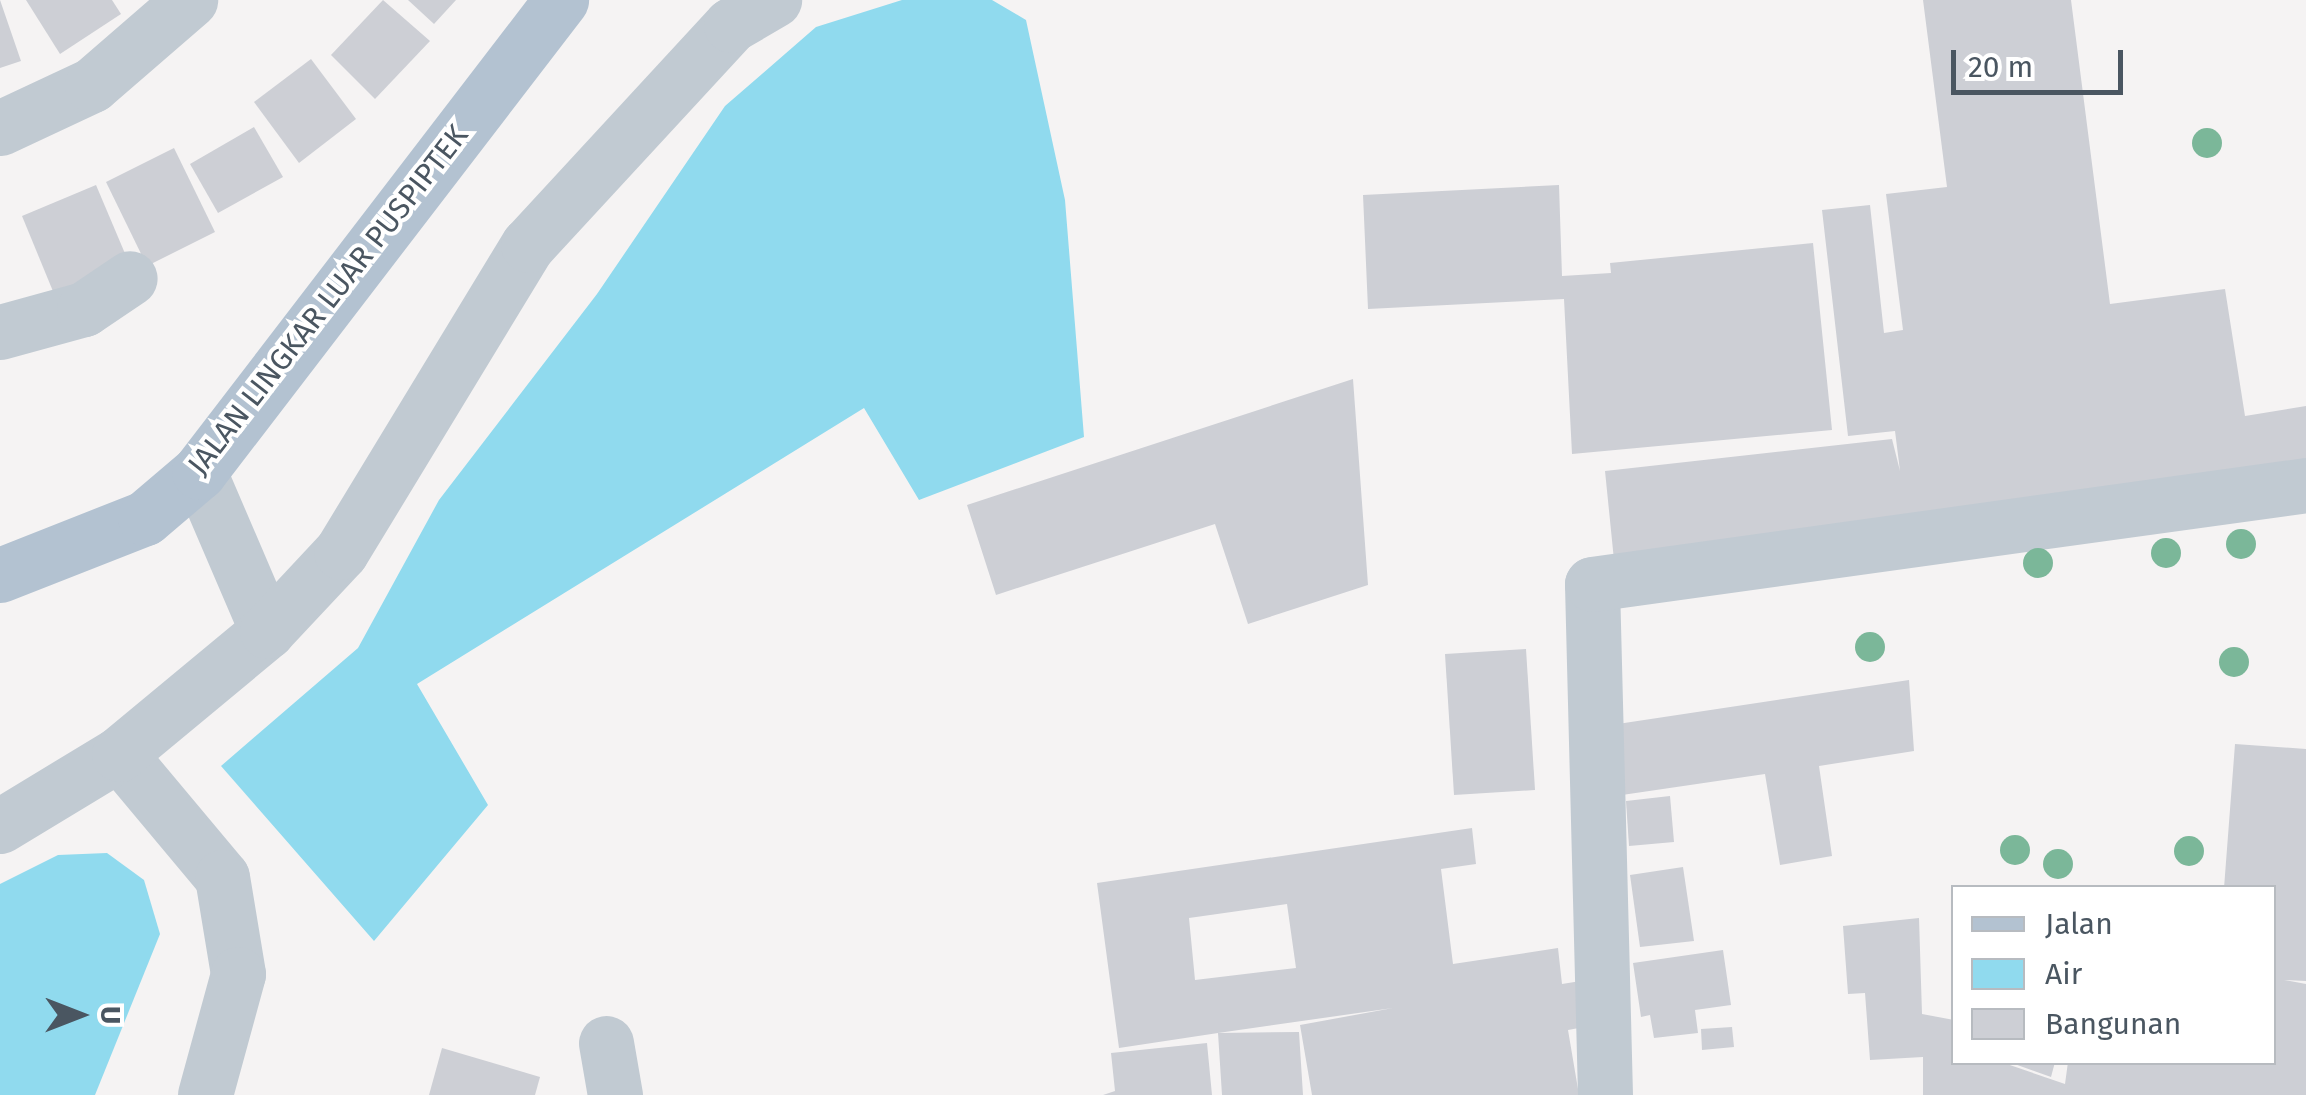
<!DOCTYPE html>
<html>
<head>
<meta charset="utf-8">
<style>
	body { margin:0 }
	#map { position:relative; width:2306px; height:1095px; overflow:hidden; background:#f5f3f3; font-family:"Fira Sans",sans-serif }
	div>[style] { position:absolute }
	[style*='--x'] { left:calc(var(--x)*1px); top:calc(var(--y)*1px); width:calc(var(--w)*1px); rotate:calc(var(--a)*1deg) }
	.water>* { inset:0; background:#90daee }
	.building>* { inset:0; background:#cdcfd5 }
	.minor>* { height:55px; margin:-27.5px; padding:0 27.5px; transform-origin:27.5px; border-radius:27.5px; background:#c1cad2 }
	.major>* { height:55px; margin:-27.5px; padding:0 27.5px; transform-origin:27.5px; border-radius:27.5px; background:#b3c2d1 }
	.trees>* { width:30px; height:30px; margin:-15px; border-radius:50%; background:#7bb799 }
	span { translate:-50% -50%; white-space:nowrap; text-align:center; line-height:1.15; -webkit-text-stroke:8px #fff; paint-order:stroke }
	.street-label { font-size:30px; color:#4a5661 }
	.legend { position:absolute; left:1951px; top:885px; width:325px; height:180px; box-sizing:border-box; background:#fff; border:2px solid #b7bbc0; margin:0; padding:12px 18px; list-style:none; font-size:30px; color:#4a5661 }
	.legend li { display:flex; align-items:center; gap:20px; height:50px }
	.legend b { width:50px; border:2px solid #b7bbc0 }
	.north { position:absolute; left:30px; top:965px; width:100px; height:100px; -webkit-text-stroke:8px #fff; paint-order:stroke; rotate:90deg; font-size:28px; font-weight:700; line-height:40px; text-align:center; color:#4a5661 }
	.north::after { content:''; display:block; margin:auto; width:35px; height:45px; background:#4a5661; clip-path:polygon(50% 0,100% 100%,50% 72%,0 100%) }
	.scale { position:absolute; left:1951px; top:50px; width:172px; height:45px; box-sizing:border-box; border:5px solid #4a5661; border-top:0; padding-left:12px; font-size:30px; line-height:35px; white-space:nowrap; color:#4a5661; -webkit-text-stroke:8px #fff; paint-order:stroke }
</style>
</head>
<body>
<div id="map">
	<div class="water">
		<i style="clip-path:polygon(902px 0,992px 0,1026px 20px,1065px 200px,1084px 437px,919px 500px,864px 408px,417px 684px,488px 805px,374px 941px,221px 766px,358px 648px,439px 500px,597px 294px,725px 106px,816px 27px)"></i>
		<i style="clip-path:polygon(107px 853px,144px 880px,160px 934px,95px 1095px,0 1095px,0 884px,58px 855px)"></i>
	</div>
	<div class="building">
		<i style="clip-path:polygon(0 0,21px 61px,0 68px)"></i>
		<i style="clip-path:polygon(26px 0,112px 0,121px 14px,60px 54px)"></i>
		<i style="clip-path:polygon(383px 0,430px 41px,375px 99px,331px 55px)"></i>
		<i style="clip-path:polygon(408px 0,456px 0,434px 24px)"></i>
		<i style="clip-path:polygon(1923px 0,2071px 0,2110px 304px,2225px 289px,2245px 416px,2306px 406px,2306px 478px,1614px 560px,1605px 471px,1892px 439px,1900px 471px,1895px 431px,1848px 436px,1822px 210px,1870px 205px,1884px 333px,1903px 330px,1886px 194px,1947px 187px)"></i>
		<i style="clip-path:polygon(311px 59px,356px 119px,299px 163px,254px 102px)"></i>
		<i style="clip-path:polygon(254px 127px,283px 177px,218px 213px,190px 164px)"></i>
		<i style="clip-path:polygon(174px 148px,215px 232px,147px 266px,106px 182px)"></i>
		<i style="clip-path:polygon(96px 185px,132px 270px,57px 301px,22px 216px)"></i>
		<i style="clip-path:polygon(1559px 185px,1562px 276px,1611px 273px,1610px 263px,1813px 243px,1832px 430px,1572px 454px,1564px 299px,1368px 309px,1363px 195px)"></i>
		<i style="clip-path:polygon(1353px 379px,1368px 585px,1248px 624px,1215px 524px,996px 595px,967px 505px)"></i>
		<i style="clip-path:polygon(1526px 649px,1535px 790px,1454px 795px,1445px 654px)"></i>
		<i style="clip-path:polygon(1909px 680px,1914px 751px,1819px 766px,1832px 856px,1780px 865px,1765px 774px,1622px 795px,1611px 725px)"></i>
		<i style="clip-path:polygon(2235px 744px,2306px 749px,2306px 981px,2284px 980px,2306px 984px,2306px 1095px,1923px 1095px,1923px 1057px,1870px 1060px,1865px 993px,1848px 994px,1843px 926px,1919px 918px,1922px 1014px,1954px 1020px,1954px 1062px,2001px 1062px,2065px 1084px,2068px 1062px,2274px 1062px,2274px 888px,2224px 888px)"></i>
		<i style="clip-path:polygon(1670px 796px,1674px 842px,1629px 846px,1626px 801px)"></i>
		<i style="clip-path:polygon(evenodd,1472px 828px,1476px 864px,1441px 869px,1453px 964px,1558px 948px,1562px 984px,1587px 980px,1595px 1025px,1568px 1030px,1579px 1095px,1312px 1095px,1300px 1025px,1393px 1008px,1218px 1033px,1299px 1032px,1303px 1095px,1222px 1095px,1218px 1033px,1119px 1048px,1097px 883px,1472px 828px,1287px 904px,1296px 968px,1195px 980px,1189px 918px,1287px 904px)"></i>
		<i style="clip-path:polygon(1683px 867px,1694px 941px,1640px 947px,1630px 875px)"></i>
		<i style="clip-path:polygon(1723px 950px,1731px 1005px,1695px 1010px,1698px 1033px,1654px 1038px,1650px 1015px,1641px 1017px,1633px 963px)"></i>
		<i style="clip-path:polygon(1732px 1027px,1734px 1047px,1702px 1050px,1701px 1029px)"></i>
		<i style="clip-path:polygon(1207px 1043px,1212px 1095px,1103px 1095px,1115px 1091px,1111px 1053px)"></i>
		<i style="clip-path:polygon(442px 1048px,540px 1077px,535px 1095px,429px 1095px)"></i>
		<i style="clip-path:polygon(2009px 1062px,2055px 1062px,2051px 1077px)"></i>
	</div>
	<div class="minor">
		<i style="--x:0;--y:128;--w:102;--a:-25.1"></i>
		<i style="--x:92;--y:85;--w:130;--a:-40.9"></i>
		<i style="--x:0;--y:332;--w:87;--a:-15.3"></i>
		<i style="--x:84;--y:309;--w:55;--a:-34"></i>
		<i style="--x:199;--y:472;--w:173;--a:66.8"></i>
		<i style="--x:119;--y:754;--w:160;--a:50.1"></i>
		<i style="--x:222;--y:877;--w:98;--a:80.6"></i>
		<i style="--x:238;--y:974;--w:125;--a:105.3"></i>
		<i style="--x:0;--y:826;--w:139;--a:-31.2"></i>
		<i style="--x:119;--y:754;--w:192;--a:-39.7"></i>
		<i style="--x:267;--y:631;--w:108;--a:-46.9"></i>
		<i style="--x:341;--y:552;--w:359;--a:-58.7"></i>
		<i style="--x:528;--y:245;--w:299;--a:-47.3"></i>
		<i style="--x:731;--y:25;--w:50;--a:-30.2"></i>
		<i style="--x:606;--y:1043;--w:53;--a:80.2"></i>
		<i style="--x:1605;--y:1095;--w:511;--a:-91.46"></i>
		<i style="--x:1592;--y:584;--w:721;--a:-7.89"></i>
	</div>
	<div class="major">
		<i style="--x:0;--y:575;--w:156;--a:-21.5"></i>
		<i style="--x:145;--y:518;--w:71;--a:-40.4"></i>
		<i style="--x:199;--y:472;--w:595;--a:-52.51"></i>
	</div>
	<div class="trees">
		<i style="left:2207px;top:143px"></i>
		<i style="left:2241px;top:544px"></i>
		<i style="left:2166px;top:553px"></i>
		<i style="left:2038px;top:563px"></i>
		<i style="left:1870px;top:647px"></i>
		<i style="left:2234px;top:662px"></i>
		<i style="left:2015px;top:850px"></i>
		<i style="left:2189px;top:851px"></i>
		<i style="left:2058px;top:864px"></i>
	</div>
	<div class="street-label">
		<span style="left:328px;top:300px;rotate:-52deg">JALAN LINGKAR LUAR PUSPIPTEK</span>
	</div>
	<ul class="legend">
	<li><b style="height:12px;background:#b3c2d1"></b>Jalan</li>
	<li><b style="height:28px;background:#90daee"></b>Air</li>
	<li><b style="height:28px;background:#cdcfd5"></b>Bangunan</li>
	</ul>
	<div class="north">U</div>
	<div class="scale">20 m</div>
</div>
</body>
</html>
